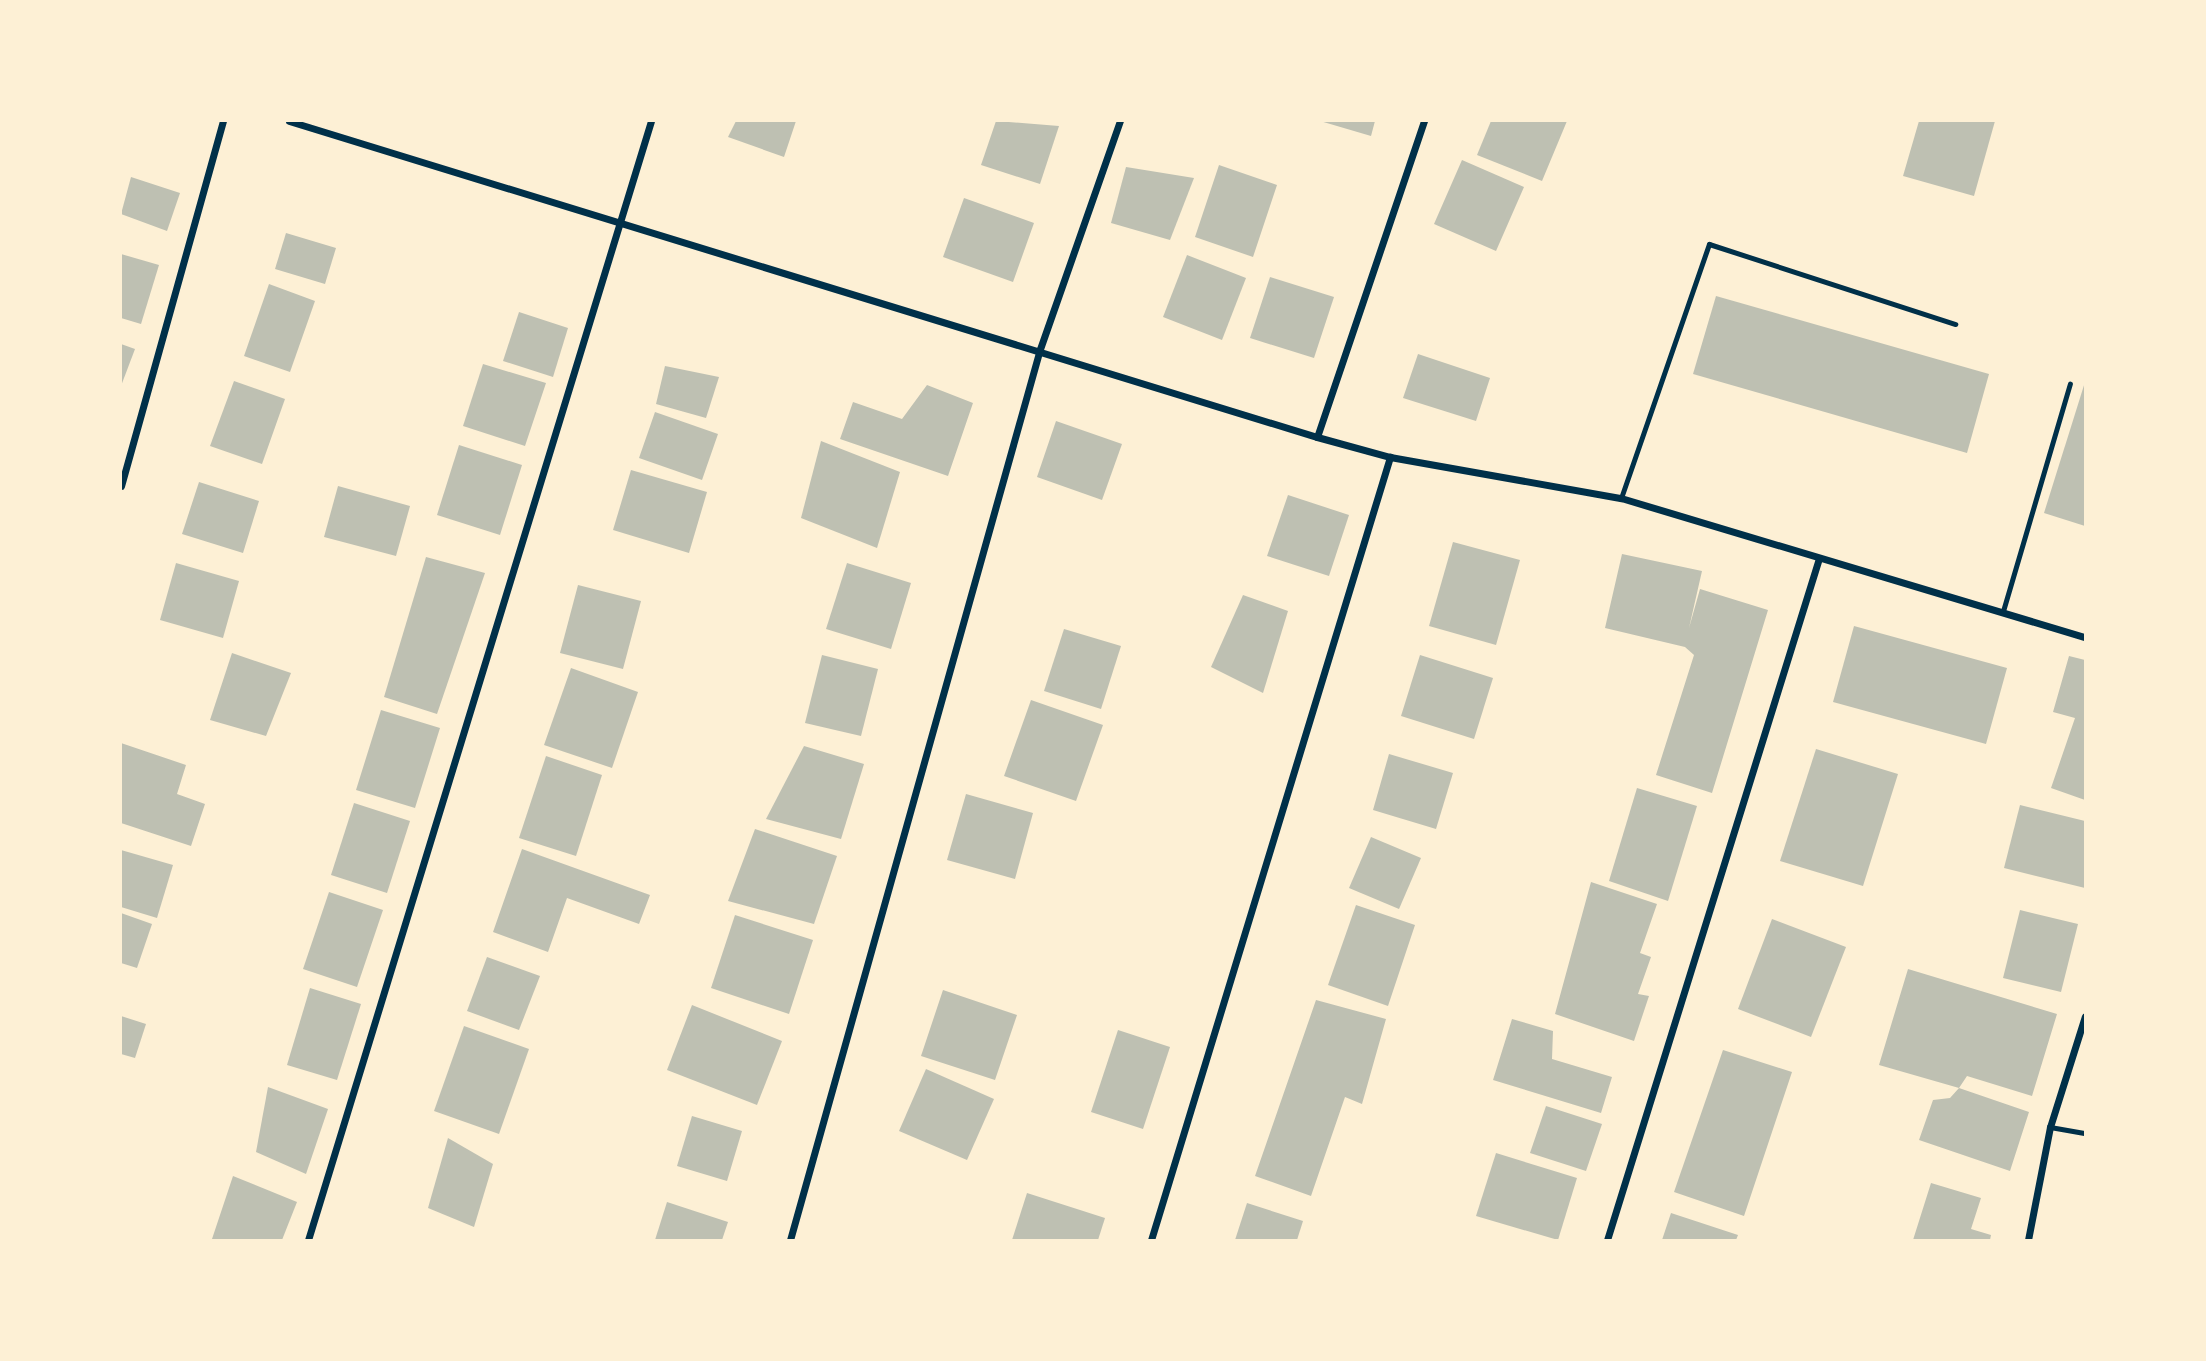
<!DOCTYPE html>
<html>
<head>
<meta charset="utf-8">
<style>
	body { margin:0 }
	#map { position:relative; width:2206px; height:1361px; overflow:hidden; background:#fdf0d5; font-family:Arial,sans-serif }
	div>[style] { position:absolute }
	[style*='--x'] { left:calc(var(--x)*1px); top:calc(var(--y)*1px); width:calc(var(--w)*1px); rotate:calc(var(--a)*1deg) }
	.building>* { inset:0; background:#bec0b2 }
	.service>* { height:5px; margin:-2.5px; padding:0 2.5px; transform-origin:2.5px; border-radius:2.5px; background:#003049 }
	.minor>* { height:7px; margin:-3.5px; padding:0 3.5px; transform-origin:3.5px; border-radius:3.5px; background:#003049 }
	span { translate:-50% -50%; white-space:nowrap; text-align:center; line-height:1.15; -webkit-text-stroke:7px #fdf0d5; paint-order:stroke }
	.frame { position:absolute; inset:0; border:122px solid #fdf0d5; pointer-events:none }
</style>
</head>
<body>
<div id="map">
	<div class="building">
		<i style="clip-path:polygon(736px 121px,796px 121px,784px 157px,728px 137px)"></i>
		<i style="clip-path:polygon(996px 121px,1059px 126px,1040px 184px,981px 165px)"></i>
		<i style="clip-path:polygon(1320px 121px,1375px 121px,1371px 136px)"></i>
		<i style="clip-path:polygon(1491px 121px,1567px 121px,1542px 181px,1477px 155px)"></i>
		<i style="clip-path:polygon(1919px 121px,1995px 121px,1974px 196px,1903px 176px)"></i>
		<i style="clip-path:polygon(1462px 160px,1524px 187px,1496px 251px,1434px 224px)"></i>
		<i style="clip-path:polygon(1219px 165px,1277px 185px,1253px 257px,1195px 237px)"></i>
		<i style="clip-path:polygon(1126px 167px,1194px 178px,1170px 240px,1111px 223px)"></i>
		<i style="clip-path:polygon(131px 177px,180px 193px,167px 231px,121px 214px)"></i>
		<i style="clip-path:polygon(964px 198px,1034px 223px,1013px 282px,943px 257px)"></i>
		<i style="clip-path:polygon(286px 233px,336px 248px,325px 284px,275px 269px)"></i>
		<i style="clip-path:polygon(121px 254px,159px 265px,141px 324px,121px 318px)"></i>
		<i style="clip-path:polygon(1187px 255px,1246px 278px,1222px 340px,1163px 317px)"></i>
		<i style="clip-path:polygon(1270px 277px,1334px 297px,1314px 358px,1250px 338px)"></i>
		<i style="clip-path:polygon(269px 284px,315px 301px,290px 372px,244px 356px)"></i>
		<i style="clip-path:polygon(1716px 296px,1989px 374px,1967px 453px,1693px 374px)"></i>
		<i style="clip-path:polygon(519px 312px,568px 328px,553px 377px,503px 361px)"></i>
		<i style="clip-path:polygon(121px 344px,135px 349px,121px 386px)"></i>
		<i style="clip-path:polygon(1418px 354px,1490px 378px,1476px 421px,1403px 398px)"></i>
		<i style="clip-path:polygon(483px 364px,546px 383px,525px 446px,463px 426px)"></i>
		<i style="clip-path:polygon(665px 366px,719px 377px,706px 418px,656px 404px)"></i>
		<i style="clip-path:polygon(234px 381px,285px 399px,262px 464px,210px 446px)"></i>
		<i style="clip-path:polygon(2085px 382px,2085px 526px,2044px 513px)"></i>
		<i style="clip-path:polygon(927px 385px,973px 403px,948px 476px,840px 439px,853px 402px,902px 419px)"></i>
		<i style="clip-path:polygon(655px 412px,718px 434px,702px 480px,639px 458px)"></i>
		<i style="clip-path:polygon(1056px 421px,1122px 444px,1102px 500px,1037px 477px)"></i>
		<i style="clip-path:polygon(821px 441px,900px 472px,877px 548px,801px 518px)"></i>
		<i style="clip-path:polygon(459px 445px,522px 465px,500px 535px,437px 515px)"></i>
		<i style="clip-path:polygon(631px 470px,707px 492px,689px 553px,613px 530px)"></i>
		<i style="clip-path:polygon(199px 482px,259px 501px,243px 553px,182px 534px)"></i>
		<i style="clip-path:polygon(338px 486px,410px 506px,396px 556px,324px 537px)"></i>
		<i style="clip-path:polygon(1288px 495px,1349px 515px,1329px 576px,1267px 556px)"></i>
		<i style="clip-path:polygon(1453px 542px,1520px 560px,1496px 645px,1429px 626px)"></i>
		<i style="clip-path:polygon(1622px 554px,1702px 571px,1689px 628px,1700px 589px,1768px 610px,1712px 793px,1656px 775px,1694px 655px,1685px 647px,1605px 628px)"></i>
		<i style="clip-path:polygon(426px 557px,485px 573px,437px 714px,384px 697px)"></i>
		<i style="clip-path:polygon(176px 563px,239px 581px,223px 638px,160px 620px)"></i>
		<i style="clip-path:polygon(847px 563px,911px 583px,891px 649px,826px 629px)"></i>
		<i style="clip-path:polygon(578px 585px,641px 601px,623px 669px,560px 653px)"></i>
		<i style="clip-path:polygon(1243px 595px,1288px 611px,1263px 693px,1211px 667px)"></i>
		<i style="clip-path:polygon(1854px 626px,2007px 668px,1986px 744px,1833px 702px)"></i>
		<i style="clip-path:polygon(1064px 629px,1121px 646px,1101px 709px,1044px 691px)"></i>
		<i style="clip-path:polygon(232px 653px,291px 673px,266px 736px,210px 720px)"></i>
		<i style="clip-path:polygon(822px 655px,878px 669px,861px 736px,805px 723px)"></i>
		<i style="clip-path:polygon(1420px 655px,1493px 678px,1474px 739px,1401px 716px)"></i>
		<i style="clip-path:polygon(2069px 656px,2085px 660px,2085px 800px,2051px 788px,2075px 718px,2053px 712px)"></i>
		<i style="clip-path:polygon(571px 668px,638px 692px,612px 768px,544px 745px)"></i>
		<i style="clip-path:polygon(1031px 700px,1103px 725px,1076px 801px,1004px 776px)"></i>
		<i style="clip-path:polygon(381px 710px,440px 728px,415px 808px,356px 790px)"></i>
		<i style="clip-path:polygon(121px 743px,186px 765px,177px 794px,205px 804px,191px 846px,121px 823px)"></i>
		<i style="clip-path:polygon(804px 746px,864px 764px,841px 839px,766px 819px)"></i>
		<i style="clip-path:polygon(1816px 749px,1898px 774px,1863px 886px,1780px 861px)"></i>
		<i style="clip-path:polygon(1389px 754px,1453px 773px,1436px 829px,1373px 810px)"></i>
		<i style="clip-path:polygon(546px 756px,602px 775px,576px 856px,519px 838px)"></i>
		<i style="clip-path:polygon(1637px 788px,1697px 806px,1668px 901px,1609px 881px)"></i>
		<i style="clip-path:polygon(966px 794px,1033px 813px,1015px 879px,947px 860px)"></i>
		<i style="clip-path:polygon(354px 803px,410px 821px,387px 893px,331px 875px)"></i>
		<i style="clip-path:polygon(2020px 805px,2085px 821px,2085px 888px,2004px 868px)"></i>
		<i style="clip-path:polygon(755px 829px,837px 856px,814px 924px,728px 901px)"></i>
		<i style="clip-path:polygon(1371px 837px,1421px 858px,1399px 909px,1349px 888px)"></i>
		<i style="clip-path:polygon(522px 849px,650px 895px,639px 924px,567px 898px,548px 952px,493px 932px)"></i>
		<i style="clip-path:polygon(121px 850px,173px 865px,157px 918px,121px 907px)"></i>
		<i style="clip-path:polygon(1591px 882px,1657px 904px,1640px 953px,1651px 957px,1638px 994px,1649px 996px,1634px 1041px,1555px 1014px)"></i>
		<i style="clip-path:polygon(329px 892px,383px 910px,357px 987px,303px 969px)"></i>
		<i style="clip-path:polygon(1356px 905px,1415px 925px,1388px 1006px,1328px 985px)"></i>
		<i style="clip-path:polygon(2020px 910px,2078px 924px,2061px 992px,2003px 978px)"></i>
		<i style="clip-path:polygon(121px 913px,152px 924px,137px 968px,121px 963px)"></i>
		<i style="clip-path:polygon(735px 915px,813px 940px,789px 1014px,711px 988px)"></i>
		<i style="clip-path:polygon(1772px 919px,1846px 947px,1811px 1037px,1738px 1009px)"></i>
		<i style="clip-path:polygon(487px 957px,540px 976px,519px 1030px,467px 1011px)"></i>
		<i style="clip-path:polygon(1908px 969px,2057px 1014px,2032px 1096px,1967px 1076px,1959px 1088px,1879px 1065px)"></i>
		<i style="clip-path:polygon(310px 988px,361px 1004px,337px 1080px,287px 1065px)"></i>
		<i style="clip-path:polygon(943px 990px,1017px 1015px,995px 1080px,921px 1056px)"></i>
		<i style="clip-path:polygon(1316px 1000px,1386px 1019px,1362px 1104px,1345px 1097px,1311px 1196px,1255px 1176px)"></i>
		<i style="clip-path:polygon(692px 1005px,782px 1041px,757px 1105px,667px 1070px)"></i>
		<i style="clip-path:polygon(121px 1016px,146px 1024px,135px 1058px,121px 1054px)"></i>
		<i style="clip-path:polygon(1512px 1019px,1553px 1031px,1552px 1059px,1612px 1077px,1601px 1113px,1493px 1080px)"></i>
		<i style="clip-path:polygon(464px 1026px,529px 1049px,499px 1134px,434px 1111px)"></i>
		<i style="clip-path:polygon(1118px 1030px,1170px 1047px,1143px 1129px,1091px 1112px)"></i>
		<i style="clip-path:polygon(1723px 1050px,1792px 1072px,1744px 1216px,1674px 1192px)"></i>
		<i style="clip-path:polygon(926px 1069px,994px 1099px,967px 1160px,899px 1131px)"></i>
		<i style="clip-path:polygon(268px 1087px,328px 1109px,306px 1174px,256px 1152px)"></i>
		<i style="clip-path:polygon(1959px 1088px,2029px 1112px,2010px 1171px,1919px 1140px,1933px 1100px,1950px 1098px)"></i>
		<i style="clip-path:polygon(1546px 1106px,1602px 1124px,1586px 1171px,1530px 1153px)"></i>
		<i style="clip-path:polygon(692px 1116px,742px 1131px,727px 1181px,677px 1166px)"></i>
		<i style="clip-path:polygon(448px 1138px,493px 1164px,474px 1227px,428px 1208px)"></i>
		<i style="clip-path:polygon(1496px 1153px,1577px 1178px,1558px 1240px,1476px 1216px)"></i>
		<i style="clip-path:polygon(233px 1176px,297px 1202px,282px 1240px,212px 1239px)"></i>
		<i style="clip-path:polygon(1931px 1183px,1981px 1198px,1971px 1229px,1991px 1235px,1990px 1240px,1913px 1240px)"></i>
		<i style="clip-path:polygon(1027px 1193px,1105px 1218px,1098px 1240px,1012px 1240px)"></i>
		<i style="clip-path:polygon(667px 1202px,728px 1222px,722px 1240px,655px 1240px)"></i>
		<i style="clip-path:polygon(1247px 1203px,1303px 1221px,1297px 1240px,1235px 1240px)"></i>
		<i style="clip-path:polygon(1671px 1213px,1738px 1235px,1736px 1240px,1662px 1240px)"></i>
	</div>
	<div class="service">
		<i style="--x:1621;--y:498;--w:269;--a:-70.9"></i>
		<i style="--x:1709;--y:244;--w:259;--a:18"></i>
		<i style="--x:2003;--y:611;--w:237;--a:-73.6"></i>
		<i style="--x:2050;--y:1127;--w:36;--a:10"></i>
	</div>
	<div class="minor">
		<i style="--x:289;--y:121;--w:1075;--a:17.09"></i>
		<i style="--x:1317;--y:437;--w:76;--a:15.3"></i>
		<i style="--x:1390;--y:457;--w:235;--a:10.1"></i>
		<i style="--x:1621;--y:498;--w:484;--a:16.7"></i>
		<i style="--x:1317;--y:437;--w:334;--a:-71.3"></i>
		<i style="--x:121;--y:486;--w:379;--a:-74.4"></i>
		<i style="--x:308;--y:1240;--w:1170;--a:-72.96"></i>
		<i style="--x:790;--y:1240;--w:925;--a:-74.33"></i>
		<i style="--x:1040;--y:349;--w:242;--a:-70.7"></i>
		<i style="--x:1151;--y:1240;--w:819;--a:-73.03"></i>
		<i style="--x:1607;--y:1240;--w:714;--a:-72.73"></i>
		<i style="--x:2028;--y:1240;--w:115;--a:-79"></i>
		<i style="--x:2050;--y:1127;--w:116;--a:-72.5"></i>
	</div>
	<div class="frame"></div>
</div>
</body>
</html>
